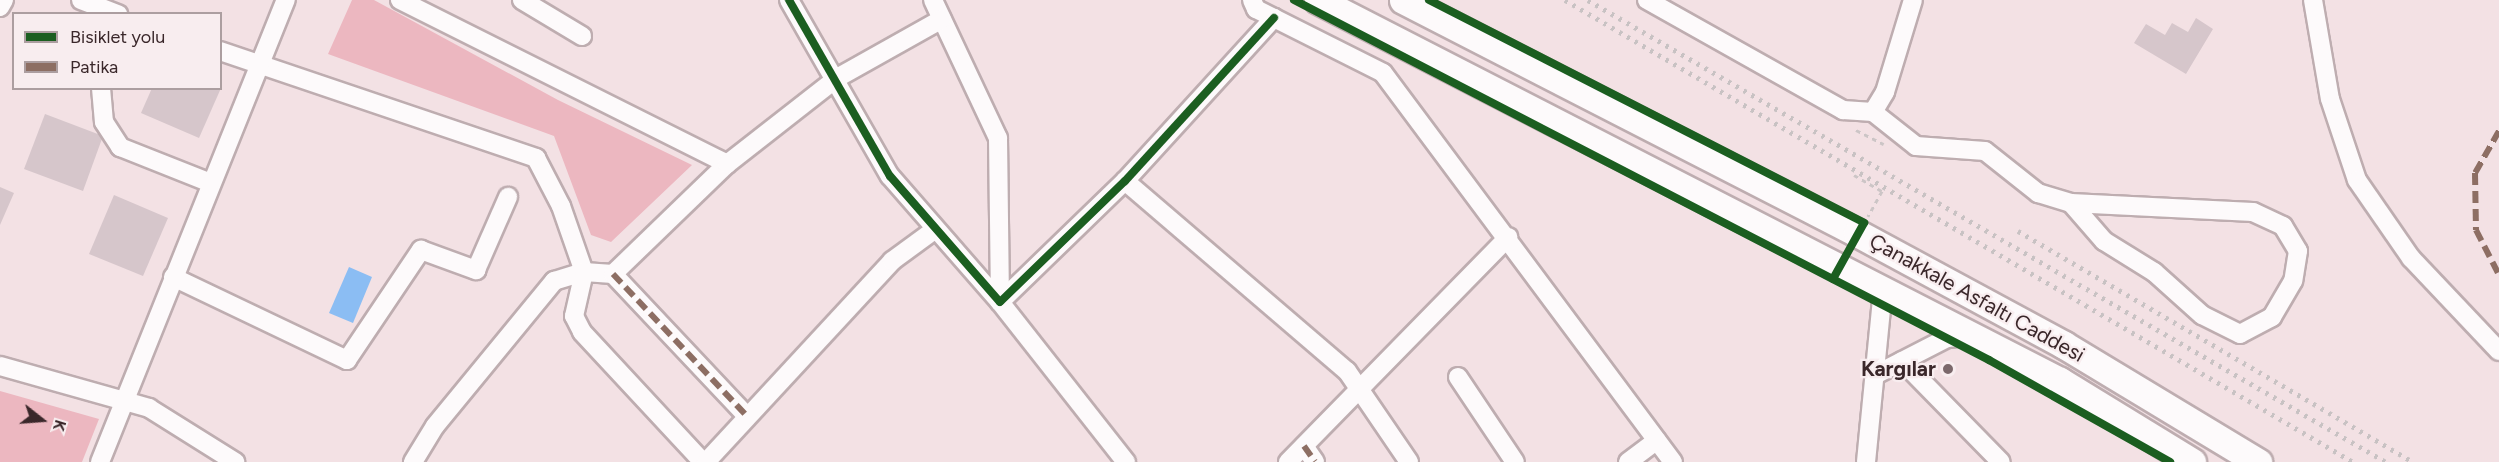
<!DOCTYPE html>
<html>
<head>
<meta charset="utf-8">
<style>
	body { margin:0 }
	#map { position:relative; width:2499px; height:462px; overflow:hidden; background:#f3e1e4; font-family:Figtree,sans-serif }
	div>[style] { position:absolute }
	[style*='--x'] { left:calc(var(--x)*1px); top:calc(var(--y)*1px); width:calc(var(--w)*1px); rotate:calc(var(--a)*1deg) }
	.green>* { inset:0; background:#ecb7c0 }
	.water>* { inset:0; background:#8bbdf3 }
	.building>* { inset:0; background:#d6c6cb }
	.path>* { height:3px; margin-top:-1.5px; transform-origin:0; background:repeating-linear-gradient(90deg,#ccc5c6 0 4.5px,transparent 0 9px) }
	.roads { filter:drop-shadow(2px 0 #beadb0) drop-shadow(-2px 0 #beadb0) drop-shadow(0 2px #beadb0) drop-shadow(0 -2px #beadb0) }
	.minor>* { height:18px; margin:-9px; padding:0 9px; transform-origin:9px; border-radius:9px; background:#fdfafb }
	.highway>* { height:27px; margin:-13.5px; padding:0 13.5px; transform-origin:13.5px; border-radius:13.5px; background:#fdfafb }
	.rail>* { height:4.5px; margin-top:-2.25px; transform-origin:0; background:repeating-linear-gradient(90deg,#c8c2c3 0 3px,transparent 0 9px) }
	.quiet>* { height:6px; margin-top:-3px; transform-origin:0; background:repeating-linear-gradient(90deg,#8d6e63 0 12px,transparent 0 18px) }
	.cycleway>* { height:8px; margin:-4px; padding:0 4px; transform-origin:4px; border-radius:4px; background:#1b5e20 }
	.dots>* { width:16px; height:16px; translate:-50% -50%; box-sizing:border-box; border:3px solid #f8edef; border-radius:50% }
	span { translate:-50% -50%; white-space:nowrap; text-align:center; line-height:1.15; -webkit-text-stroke:4.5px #f8edef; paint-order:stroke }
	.street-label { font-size:21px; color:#3a272a }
	.poi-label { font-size:21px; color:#3a272a; font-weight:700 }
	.right { translate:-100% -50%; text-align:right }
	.legend { position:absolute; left:12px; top:12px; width:210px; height:78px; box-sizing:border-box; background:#f8edef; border:2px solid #ac9ea0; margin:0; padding:8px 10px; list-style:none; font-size:18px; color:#3a272a }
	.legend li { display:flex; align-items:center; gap:12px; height:30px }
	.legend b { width:30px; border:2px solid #ac9ea0 }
	.north { position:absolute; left:12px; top:390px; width:60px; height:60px; -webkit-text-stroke:4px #f8edef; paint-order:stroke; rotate:107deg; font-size:16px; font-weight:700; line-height:24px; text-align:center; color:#3a272a }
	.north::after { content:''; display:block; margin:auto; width:21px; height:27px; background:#3a272a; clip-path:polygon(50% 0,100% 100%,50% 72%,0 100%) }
</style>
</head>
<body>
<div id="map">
	<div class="green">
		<i style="clip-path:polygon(352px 0,374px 0,558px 100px,692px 165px,611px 242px,591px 235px,554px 136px,328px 54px)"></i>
		<i style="clip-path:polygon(0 391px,99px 419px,82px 462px,0 462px)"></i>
	</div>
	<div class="water">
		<i style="clip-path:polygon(349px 267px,372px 277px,353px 323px,329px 313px)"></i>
	</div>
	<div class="building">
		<i style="clip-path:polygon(2196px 18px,2213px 29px,2186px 74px,2134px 43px,2146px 24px,2165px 35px,2172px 23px,2188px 32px)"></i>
		<i style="clip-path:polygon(152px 88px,221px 88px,199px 138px,141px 113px)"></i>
		<i style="clip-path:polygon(45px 114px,103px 136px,83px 191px,24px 169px)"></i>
		<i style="clip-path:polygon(0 187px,14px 193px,0 225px)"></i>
		<i style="clip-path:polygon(114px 195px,168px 218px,143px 276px,89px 254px)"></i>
	</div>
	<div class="path">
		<i style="--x:1856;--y:130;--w:31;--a:27"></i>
		<i style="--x:1854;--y:175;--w:32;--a:30"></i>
		<i style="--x:1882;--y:191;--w:29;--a:119"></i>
	</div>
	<div class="roads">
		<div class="minor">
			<i style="--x:81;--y:0;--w:40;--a:21"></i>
			<i style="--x:400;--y:0;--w:366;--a:26.6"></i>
			<i style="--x:522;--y:0;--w:70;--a:31"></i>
			<i style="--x:789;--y:0;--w:203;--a:60.2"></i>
			<i style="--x:890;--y:176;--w:167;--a:48.9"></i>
			<i style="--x:1000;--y:302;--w:174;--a:-44.1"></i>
			<i style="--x:1125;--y:181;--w:221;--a:-47.6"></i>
			<i style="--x:933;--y:0;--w:153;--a:64.8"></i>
			<i style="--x:998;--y:138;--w:164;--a:89.3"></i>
			<i style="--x:1000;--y:302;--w:204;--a:51.8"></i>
			<i style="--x:1252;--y:0;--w:10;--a:66"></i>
			<i style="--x:1256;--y:9;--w:142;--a:26.7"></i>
			<i style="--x:1383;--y:73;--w:485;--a:53.3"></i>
			<i style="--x:1647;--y:0;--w:225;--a:29.3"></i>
			<i style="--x:1843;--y:110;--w:30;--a:4"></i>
			<i style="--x:1873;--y:112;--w:23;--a:-59"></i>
			<i style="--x:1885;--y:92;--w:96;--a:-73.1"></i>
			<i style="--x:2313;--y:0;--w:100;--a:80.3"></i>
			<i style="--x:2330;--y:99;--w:85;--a:71.6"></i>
			<i style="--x:2357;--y:180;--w:95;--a:55.3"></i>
			<i style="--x:2411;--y:258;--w:128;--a:46.6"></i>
			<i style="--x:0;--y:7;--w:8;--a:-60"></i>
			<i style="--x:220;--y:51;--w:334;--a:18.7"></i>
			<i style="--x:536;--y:158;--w:54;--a:62.5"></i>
			<i style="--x:561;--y:206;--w:70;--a:70.8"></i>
			<i style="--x:584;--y:272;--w:45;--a:102.8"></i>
			<i style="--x:574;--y:316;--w:18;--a:63"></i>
			<i style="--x:582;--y:332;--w:178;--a:47.1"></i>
			<i style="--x:101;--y:88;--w:34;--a:85"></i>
			<i style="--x:104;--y:122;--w:30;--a:57"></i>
			<i style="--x:120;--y:147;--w:98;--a:21.6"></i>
			<i style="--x:1873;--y:112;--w:55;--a:38.3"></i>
			<i style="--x:1916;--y:146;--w:69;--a:4.1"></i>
			<i style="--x:1985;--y:151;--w:68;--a:38.4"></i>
			<i style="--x:2038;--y:193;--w:34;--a:17"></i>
			<i style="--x:2071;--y:203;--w:182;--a:2.8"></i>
			<i style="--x:2253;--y:212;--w:33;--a:25"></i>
			<i style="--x:2283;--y:226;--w:29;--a:59"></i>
			<i style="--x:2298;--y:251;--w:30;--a:99"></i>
			<i style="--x:2293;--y:281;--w:42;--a:120.3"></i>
			<i style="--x:2272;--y:317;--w:36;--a:152"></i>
			<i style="--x:2240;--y:334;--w:42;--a:-153.4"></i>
			<i style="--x:2202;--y:315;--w:64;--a:-138.1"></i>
			<i style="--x:2154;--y:272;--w:59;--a:-148.2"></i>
			<i style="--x:2104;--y:241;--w:50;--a:-131"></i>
			<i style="--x:1125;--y:181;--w:292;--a:40.6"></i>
			<i style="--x:1347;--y:371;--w:110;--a:55.7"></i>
			<i style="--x:613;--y:274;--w:195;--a:46.7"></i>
			<i style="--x:173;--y:277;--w:193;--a:25.5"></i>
			<i style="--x:347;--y:360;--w:133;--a:-56.1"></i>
			<i style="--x:421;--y:250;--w:59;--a:20"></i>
			<i style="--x:476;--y:270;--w:80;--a:-66.3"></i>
			<i style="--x:1902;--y:361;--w:141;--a:45.6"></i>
			<i style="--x:0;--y:366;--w:155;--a:15.7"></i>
			<i style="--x:149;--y:408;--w:102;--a:32.1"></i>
			<i style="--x:1875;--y:375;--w:81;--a:-27.2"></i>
			<i style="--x:1947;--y:338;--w:23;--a:-5"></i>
			<i style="--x:1458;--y:377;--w:102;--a:56.2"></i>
			<i style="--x:1304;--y:446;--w:19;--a:55"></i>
			<i style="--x:100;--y:462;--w:498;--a:-68.1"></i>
			<i style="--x:413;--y:462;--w:42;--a:-58.6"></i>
			<i style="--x:435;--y:426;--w:188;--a:-50.6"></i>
			<i style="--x:554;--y:281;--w:31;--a:-17"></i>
			<i style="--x:584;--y:272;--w:29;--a:4"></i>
			<i style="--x:613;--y:274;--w:158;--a:-44"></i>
			<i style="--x:727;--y:164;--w:140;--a:-38"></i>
			<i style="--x:837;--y:78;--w:120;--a:-29.3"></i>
			<i style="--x:706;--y:462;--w:274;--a:-47.2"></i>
			<i style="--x:892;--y:261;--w:51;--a:-36.2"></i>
			<i style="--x:1288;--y:462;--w:315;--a:-45.6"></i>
			<i style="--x:1628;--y:462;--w:36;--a:-37"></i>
			<i style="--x:1866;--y:462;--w:173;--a:-84.4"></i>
		</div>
		<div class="highway">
			<i style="--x:1318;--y:0;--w:834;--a:27.18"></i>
			<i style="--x:2060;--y:381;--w:155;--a:31.5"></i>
			<i style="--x:1403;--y:0;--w:510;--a:27.17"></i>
			<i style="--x:1857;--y:233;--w:235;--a:28.4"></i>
			<i style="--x:2064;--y:345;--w:227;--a:31.1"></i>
		</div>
	</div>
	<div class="rail">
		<i style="--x:1565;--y:0;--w:913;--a:30.38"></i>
		<i style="--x:1588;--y:0;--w:922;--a:30.07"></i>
		<i style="--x:2018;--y:231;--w:458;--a:30.3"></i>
	</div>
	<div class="quiet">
		<i style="--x:2499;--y:131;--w:48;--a:119.7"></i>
		<i style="--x:2475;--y:173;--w:57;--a:89"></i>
		<i style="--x:2476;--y:230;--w:51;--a:62.9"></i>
		<i style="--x:613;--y:274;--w:195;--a:46.7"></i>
		<i style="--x:1304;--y:446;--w:19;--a:55"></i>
	</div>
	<div class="cycleway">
		<i style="--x:789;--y:0;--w:203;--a:60.2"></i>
		<i style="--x:890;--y:176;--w:167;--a:48.9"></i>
		<i style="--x:1000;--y:302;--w:174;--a:-44.1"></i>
		<i style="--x:1125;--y:181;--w:221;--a:-47.6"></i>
		<i style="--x:1294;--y:0;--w:783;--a:27.38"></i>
		<i style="--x:1989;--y:360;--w:208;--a:29.4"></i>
		<i style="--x:1429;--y:0;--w:489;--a:27.1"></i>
		<i style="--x:1864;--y:223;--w:64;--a:119"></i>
	</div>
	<div class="dots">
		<i style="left:1948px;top:369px;background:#7b686b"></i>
	</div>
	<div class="street-label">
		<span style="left:1977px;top:298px;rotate:29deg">Çanakkale Asfaltı Caddesi</span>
	</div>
	<div class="poi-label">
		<span class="right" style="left:1936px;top:369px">Kargılar</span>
	</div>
	<ul class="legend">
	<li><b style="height:8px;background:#1b5e20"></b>Bisiklet yolu</li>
	<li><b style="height:8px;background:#8d6e63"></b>Patika</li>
	</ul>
	<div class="north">K</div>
</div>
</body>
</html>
